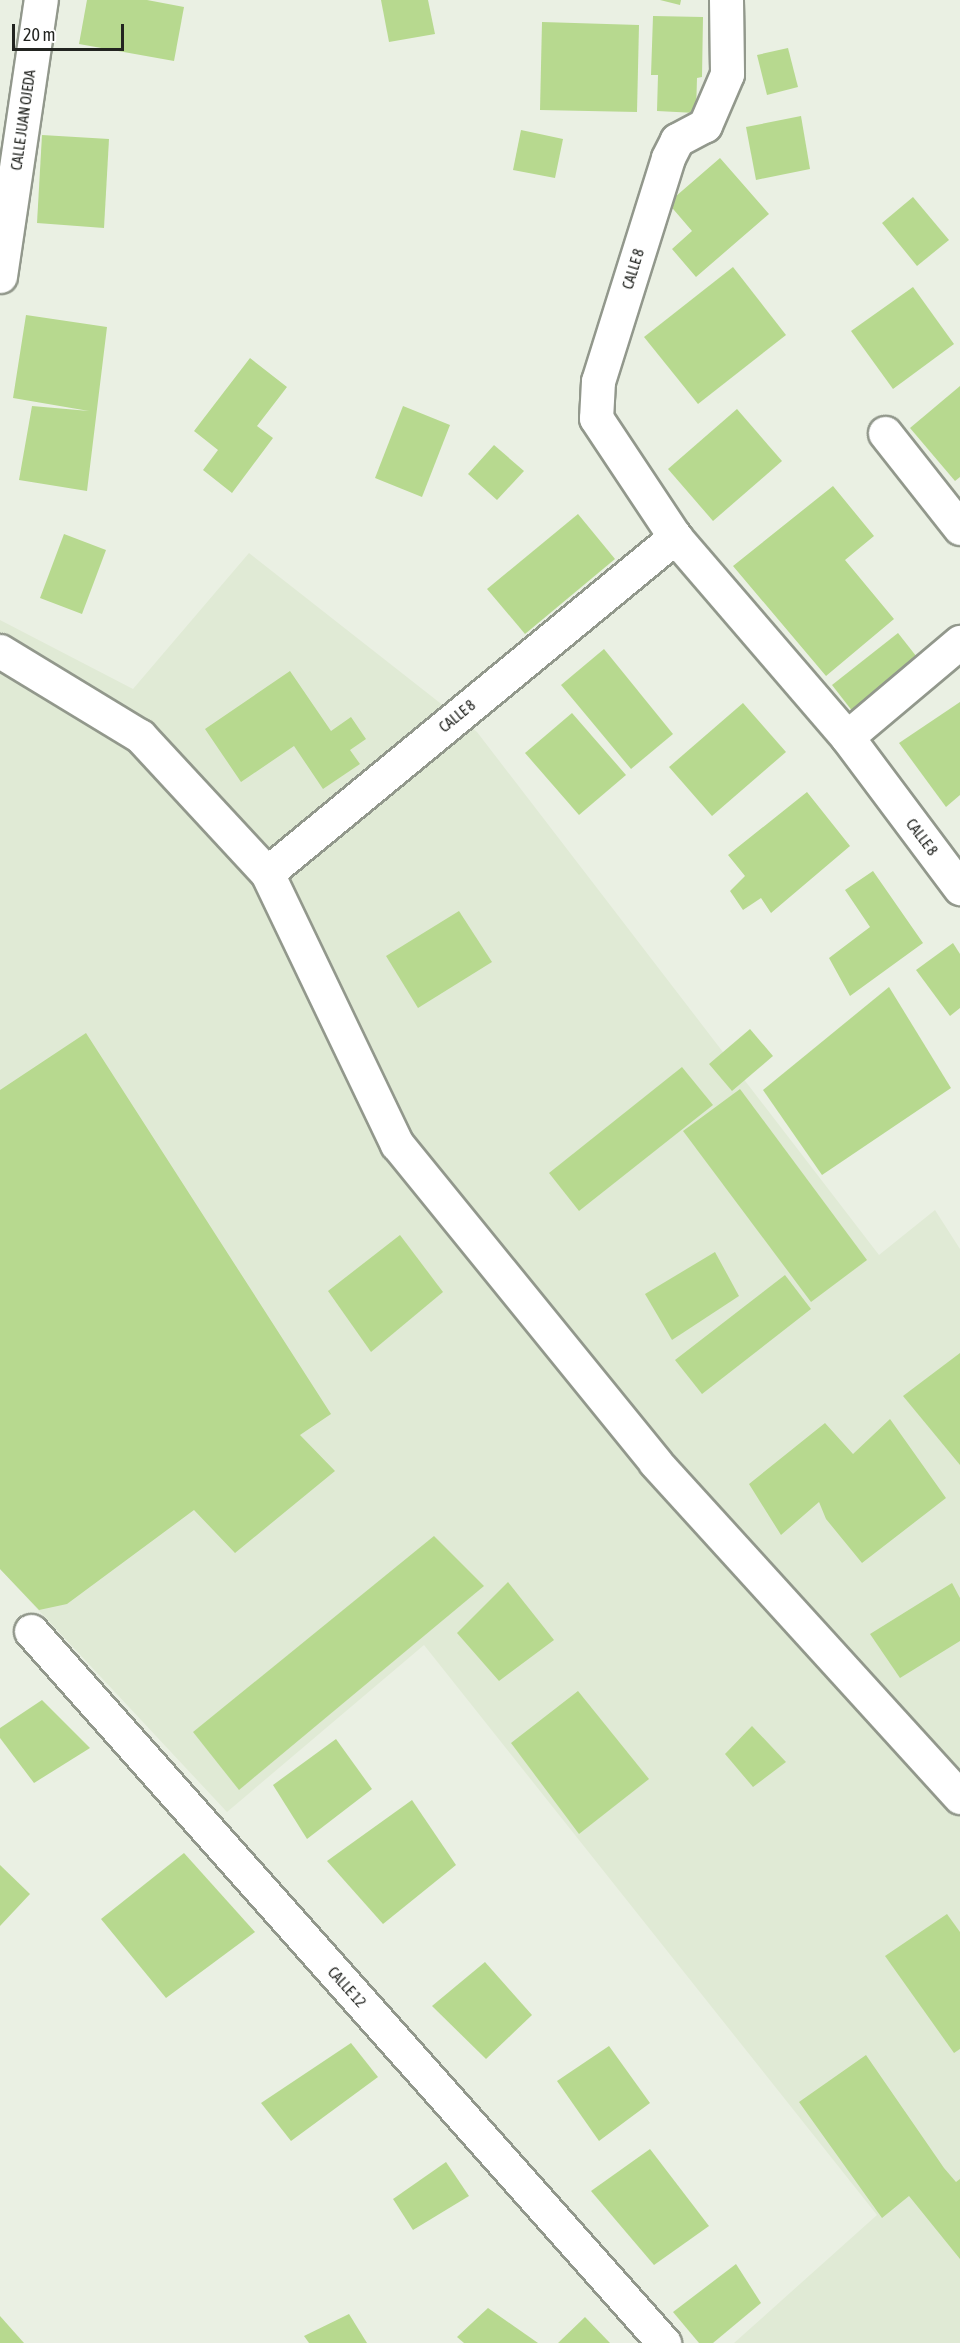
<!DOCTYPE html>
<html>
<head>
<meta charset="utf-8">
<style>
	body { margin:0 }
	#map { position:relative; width:960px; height:2343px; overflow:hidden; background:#eaf0e3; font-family:"Asap Condensed",sans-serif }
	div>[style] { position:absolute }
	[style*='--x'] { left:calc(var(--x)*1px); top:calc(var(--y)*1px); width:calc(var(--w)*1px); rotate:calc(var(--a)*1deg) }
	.built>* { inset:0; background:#e0ead5 }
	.building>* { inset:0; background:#b7d98f }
	.roads { filter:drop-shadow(2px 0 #92988c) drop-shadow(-2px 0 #92988c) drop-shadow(0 2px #92988c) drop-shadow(0 -2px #92988c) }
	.minor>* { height:33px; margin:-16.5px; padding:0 16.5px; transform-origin:16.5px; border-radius:16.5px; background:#fff }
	span { translate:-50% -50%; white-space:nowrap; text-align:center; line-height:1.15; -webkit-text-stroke:6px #fff; paint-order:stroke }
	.street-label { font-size:15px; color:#222420 }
	.scale { position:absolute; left:12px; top:24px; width:112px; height:27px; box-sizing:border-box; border:3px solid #222420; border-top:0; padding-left:8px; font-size:18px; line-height:21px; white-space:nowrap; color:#222420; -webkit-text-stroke:4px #fff; paint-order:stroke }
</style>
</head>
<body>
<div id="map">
	<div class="built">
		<i style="clip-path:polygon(249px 553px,477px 732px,879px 1255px,935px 1210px,960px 1249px,960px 2343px,734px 2343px,877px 2215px,424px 1645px,227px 1812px,0 1569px,0 620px,133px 689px)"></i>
	</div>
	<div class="building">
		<i style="clip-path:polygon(87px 0,147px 0,184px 7px,174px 61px,79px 44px)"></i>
		<i style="clip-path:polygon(381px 0,428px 0,435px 34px,389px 42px)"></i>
		<i style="clip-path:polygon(660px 0,681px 0,680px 5px)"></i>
		<i style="clip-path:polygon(653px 16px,703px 17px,702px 77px,697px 78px,696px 113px,657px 111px,658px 75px,651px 75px)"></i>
		<i style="clip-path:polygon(542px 22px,639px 25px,637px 112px,540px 110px)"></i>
		<i style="clip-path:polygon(788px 48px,798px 87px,767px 95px,757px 55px)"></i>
		<i style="clip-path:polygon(801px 116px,810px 169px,756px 180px,746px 127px)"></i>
		<i style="clip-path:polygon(521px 130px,563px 139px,555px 178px,513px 170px)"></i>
		<i style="clip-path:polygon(42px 135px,109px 139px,104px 228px,37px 223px)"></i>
		<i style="clip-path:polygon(720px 158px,769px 214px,696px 277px,672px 249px,692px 231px,668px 203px)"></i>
		<i style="clip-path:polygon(913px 197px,949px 240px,917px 266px,882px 223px)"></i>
		<i style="clip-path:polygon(733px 267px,786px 335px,698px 404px,644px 337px)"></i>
		<i style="clip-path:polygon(913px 287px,954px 344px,893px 389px,851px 331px)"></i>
		<i style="clip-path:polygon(26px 315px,107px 327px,87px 491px,19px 480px,32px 406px,89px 411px,13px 398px)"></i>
		<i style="clip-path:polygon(250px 358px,287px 387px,257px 426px,273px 438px,232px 493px,203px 470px,218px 450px,194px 431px)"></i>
		<i style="clip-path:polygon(960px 386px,960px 477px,955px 481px,910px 428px)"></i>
		<i style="clip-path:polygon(403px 406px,450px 425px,422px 497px,375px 478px)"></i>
		<i style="clip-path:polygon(737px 409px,782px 461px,713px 521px,668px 469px)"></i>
		<i style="clip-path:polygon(494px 445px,524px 471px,497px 500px,468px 474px)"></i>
		<i style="clip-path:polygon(833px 486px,874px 536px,845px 560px,894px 619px,826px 676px,733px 566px)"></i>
		<i style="clip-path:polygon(578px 514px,615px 559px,525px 634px,487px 589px)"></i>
		<i style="clip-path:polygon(64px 534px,106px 550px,82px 614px,40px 598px)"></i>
		<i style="clip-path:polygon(898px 633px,920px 661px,853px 712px,832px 685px)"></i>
		<i style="clip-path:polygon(604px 649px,673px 734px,631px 769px,561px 685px)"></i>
		<i style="clip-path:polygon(290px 671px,331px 731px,351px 717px,366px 739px,350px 750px,360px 764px,323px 789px,294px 746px,241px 782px,205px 729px)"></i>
		<i style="clip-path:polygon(960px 702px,960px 795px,946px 807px,899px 743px)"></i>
		<i style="clip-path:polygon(743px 703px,786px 752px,712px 816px,669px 767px)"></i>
		<i style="clip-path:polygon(572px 713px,626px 775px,579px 815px,525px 753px)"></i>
		<i style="clip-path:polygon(807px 792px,850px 846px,771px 913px,761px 898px,743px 910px,730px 891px,745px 876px,728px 855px)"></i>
		<i style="clip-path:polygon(873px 871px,923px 943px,850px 996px,829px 958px,870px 927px,845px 890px)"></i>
		<i style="clip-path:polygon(459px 911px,492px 962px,418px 1008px,386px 956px)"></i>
		<i style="clip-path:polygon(953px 943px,960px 954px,960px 1008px,950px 1016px,916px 970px)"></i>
		<i style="clip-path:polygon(889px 987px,951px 1088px,822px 1175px,763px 1090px)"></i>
		<i style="clip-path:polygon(750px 1029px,773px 1056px,732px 1091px,709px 1064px)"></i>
		<i style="clip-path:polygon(86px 1033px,331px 1414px,300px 1435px,335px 1471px,235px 1553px,194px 1510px,67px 1604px,39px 1610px,0 1569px,0 1090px)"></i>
		<i style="clip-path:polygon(682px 1067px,713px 1105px,579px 1211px,549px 1173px)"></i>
		<i style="clip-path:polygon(740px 1089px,867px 1260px,811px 1302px,683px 1131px)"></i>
		<i style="clip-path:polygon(400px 1235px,443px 1292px,371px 1352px,328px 1291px)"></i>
		<i style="clip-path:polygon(715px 1252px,739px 1296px,672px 1340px,645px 1294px)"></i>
		<i style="clip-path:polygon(785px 1275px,811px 1309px,702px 1394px,675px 1360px)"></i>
		<i style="clip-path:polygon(960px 1353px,960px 1465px,903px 1396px)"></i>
		<i style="clip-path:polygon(890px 1419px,946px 1498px,862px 1563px,826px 1519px,819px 1502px,781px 1535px,749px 1484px,825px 1423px,853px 1454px)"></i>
		<i style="clip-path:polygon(434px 1536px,484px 1586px,239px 1790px,193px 1732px)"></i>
		<i style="clip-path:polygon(508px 1582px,554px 1640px,499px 1681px,457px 1633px)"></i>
		<i style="clip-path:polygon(952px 1583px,960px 1598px,960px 1641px,900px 1678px,870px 1634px)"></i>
		<i style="clip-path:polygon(578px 1691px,649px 1779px,579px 1834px,511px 1743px)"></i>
		<i style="clip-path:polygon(42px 1700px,90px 1748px,34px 1783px,0 1738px,0 1728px)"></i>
		<i style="clip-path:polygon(752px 1726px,786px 1762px,753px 1787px,725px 1754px)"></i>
		<i style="clip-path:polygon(336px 1739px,372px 1789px,307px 1839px,273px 1785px)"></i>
		<i style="clip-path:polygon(412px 1800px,456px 1865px,383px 1924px,327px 1861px)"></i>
		<i style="clip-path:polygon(184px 1853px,255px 1932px,166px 1998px,101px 1919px)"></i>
		<i style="clip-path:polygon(0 1865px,30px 1894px,0 1926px)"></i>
		<i style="clip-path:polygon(947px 1914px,960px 1932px,960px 2049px,954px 2053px,885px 1956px)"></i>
		<i style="clip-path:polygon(485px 1962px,532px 2015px,486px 2059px,432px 2006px)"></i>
		<i style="clip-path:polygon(351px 2043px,378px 2077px,291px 2141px,261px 2103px)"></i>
		<i style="clip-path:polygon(609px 2046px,650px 2103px,599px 2141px,557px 2081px)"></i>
		<i style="clip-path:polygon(866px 2055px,944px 2168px,956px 2182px,960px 2179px,960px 2259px,909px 2196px,882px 2218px,799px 2102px)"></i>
		<i style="clip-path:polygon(650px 2149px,709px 2226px,654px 2265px,591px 2191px)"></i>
		<i style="clip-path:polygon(446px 2162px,469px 2196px,413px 2230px,393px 2199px)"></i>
		<i style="clip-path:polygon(736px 2264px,761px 2303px,713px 2343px,699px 2343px,673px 2312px)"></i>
		<i style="clip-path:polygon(488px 2308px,538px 2343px,464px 2343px,457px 2337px)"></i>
		<i style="clip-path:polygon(349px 2314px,367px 2343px,309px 2343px,304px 2336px)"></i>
		<i style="clip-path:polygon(0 2316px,24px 2343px,0 2343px)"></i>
		<i style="clip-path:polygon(585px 2317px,610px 2343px,558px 2343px)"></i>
	</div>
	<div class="roads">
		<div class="minor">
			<i style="--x:726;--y:0;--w:74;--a:89.2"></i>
			<i style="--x:727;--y:74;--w:56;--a:113.3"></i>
			<i style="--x:705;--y:125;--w:32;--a:152"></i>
			<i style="--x:677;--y:140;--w:20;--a:117"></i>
			<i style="--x:668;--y:158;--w:234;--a:107.4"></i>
			<i style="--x:598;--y:381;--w:37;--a:93"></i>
			<i style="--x:596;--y:418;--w:143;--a:56.4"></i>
			<i style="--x:675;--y:537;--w:264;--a:49.3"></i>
			<i style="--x:847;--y:737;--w:189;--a:53.2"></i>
			<i style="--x:0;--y:276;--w:279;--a:-81.6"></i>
			<i style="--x:885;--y:433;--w:121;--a:51.7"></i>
			<i style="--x:0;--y:651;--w:164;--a:31.3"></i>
			<i style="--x:140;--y:736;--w:187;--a:47.2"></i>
			<i style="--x:267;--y:873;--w:301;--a:64.4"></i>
			<i style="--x:397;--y:1144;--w:409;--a:50.9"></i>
			<i style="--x:655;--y:1462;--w:453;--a:47.7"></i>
			<i style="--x:847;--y:737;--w:148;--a:-40.1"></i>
			<i style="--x:267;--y:873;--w:529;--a:-39.47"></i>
			<i style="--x:31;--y:1631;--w:953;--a:48.36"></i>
		</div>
	</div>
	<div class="street-label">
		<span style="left:23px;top:120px;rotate:-82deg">CALLE JUAN OJEDA</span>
		<span style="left:633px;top:269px;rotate:-73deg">CALLE 8</span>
		<span style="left:457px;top:716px;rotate:-39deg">CALLE 8</span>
		<span style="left:922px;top:837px;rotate:53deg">CALLE 8</span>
		<span style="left:347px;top:1987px;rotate:48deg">CALLE 12</span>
	</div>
	<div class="scale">20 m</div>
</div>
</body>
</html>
